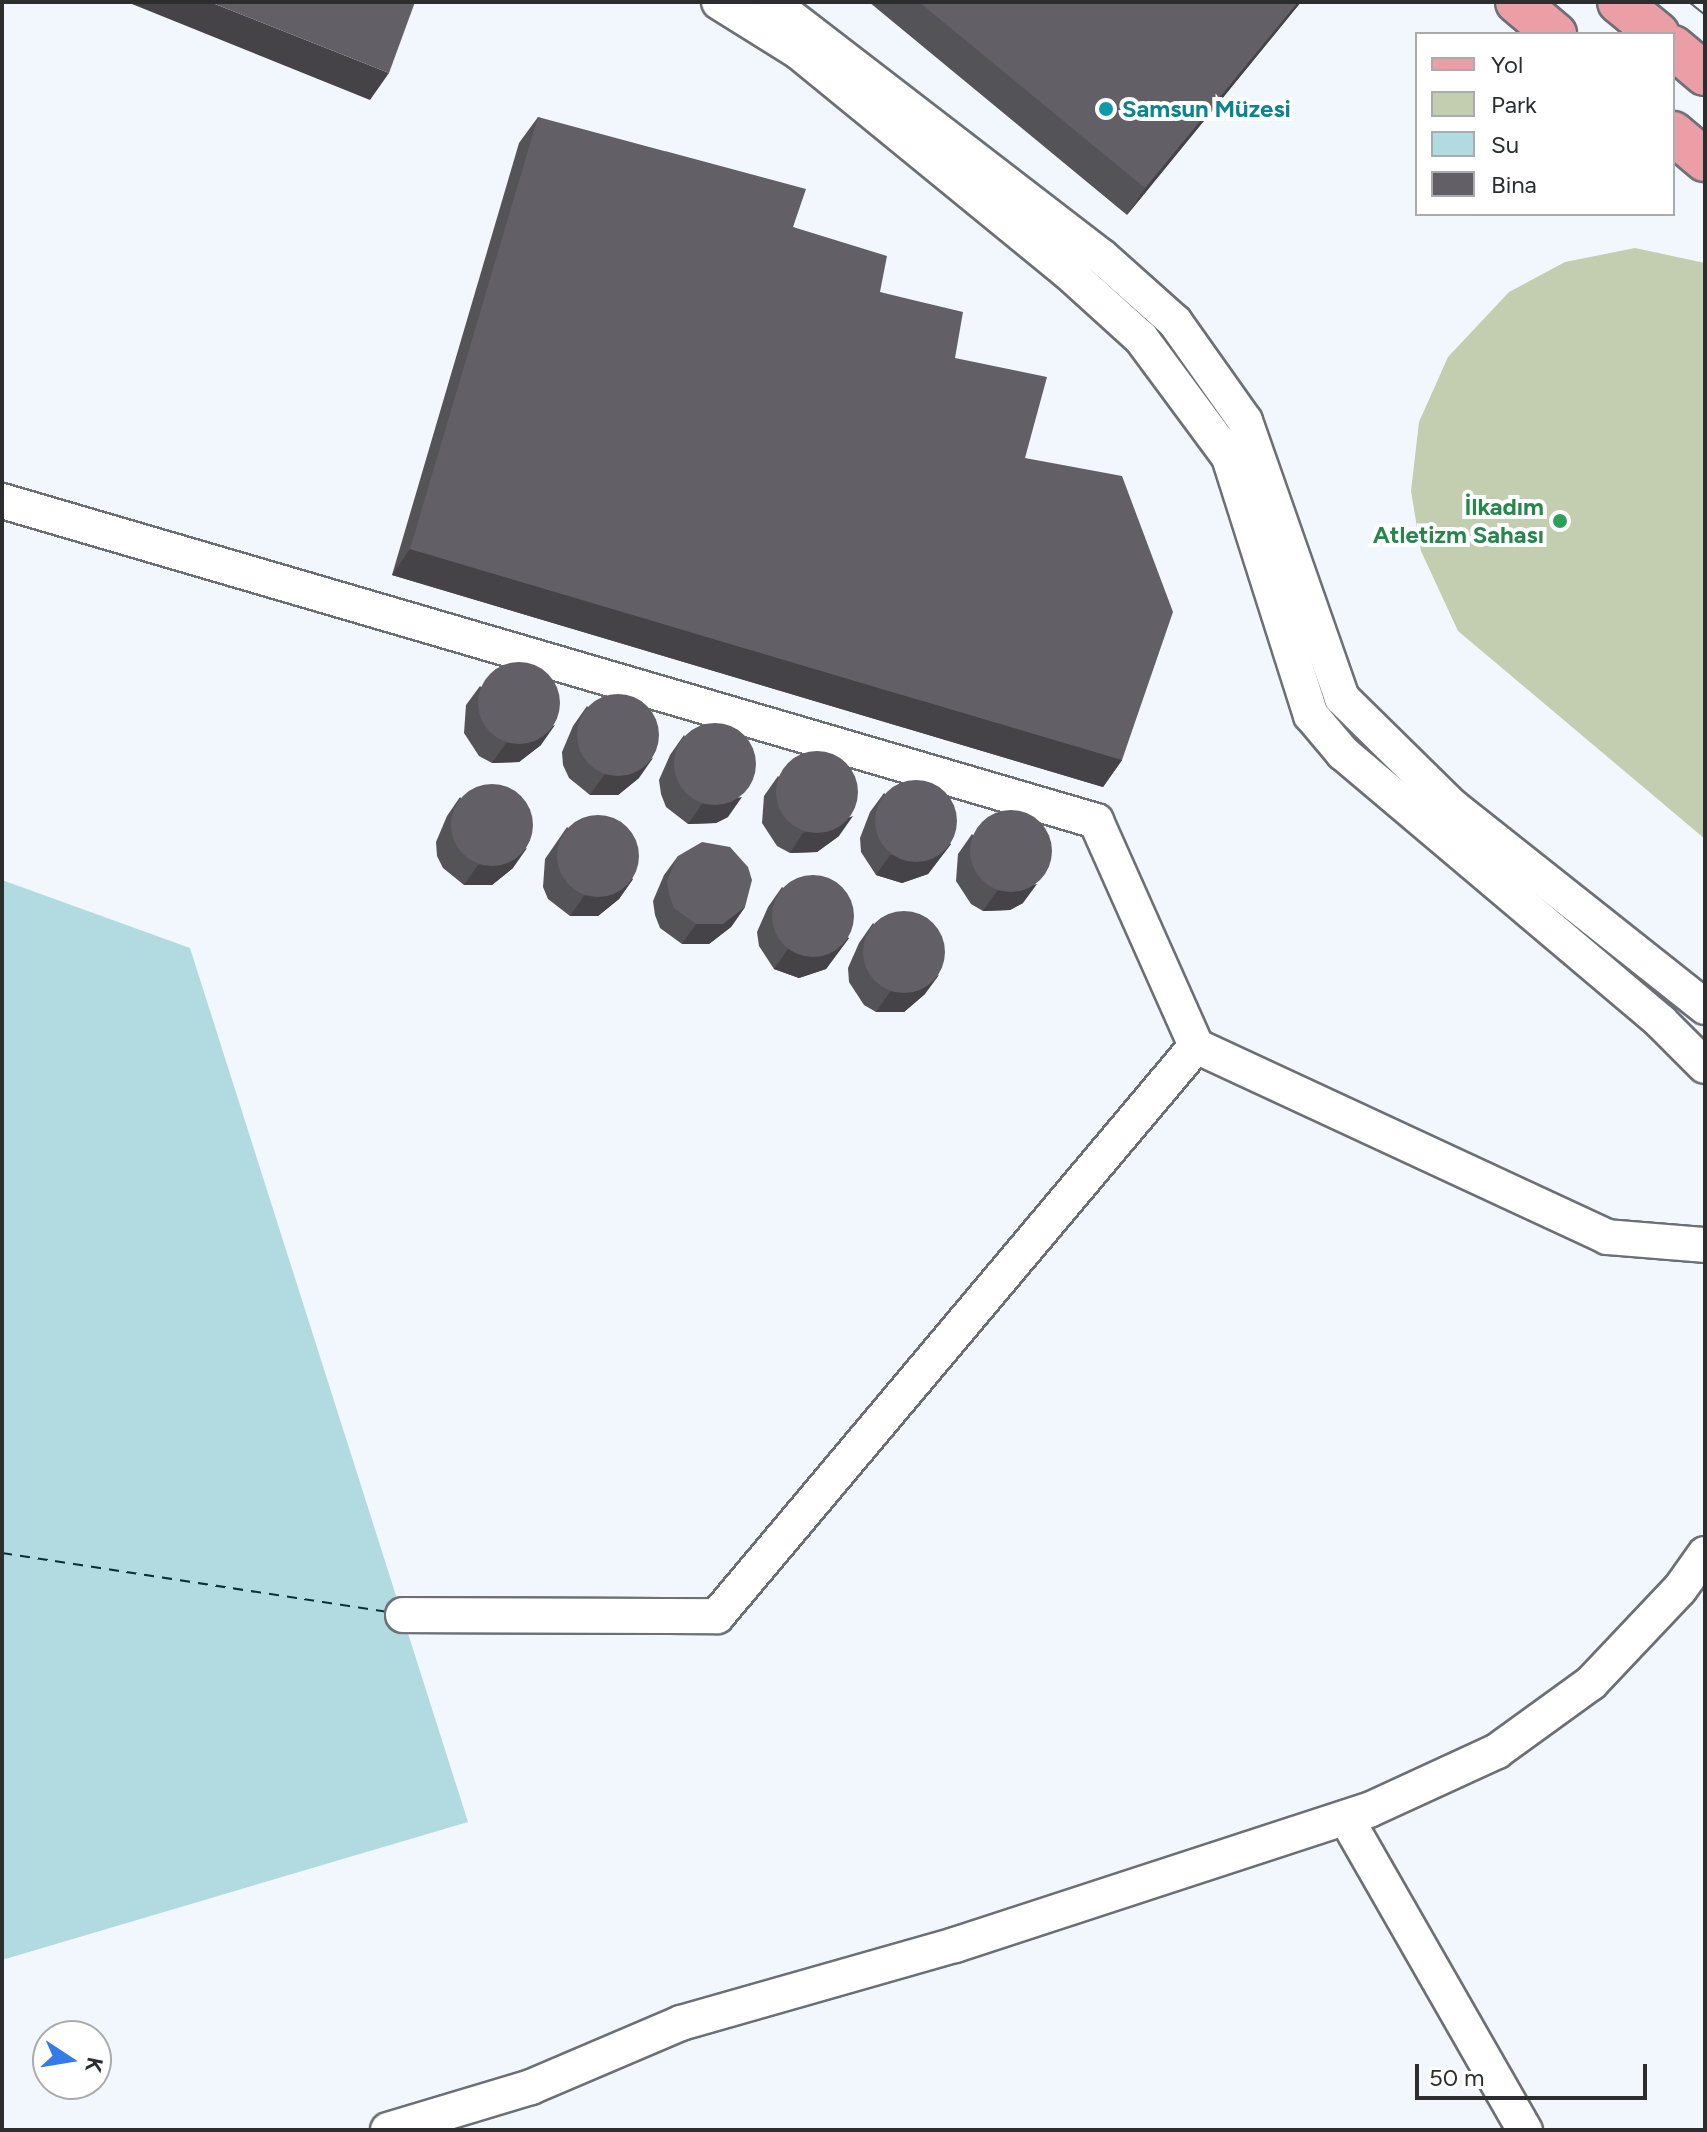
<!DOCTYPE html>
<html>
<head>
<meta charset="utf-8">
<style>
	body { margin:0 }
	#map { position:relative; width:1707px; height:2132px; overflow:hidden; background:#f2f7fd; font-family:Figtree,sans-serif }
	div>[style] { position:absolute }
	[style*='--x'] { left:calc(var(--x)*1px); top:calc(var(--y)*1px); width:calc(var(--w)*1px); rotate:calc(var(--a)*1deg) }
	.green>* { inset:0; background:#c3cdb0 }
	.water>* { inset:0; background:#b2dae1 }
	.ferry>* { height:2px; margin-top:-1px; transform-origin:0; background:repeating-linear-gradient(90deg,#093136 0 10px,transparent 0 18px) }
	.roads { filter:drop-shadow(2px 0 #6c7075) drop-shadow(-2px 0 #6c7075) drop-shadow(0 2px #6c7075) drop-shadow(0 -2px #6c7075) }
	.minor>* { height:34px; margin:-17px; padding:0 17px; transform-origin:17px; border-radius:17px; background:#fff }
	.major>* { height:42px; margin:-21px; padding:0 21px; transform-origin:21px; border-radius:21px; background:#eb9ea6 }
	.tram>* { height:2px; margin:-1px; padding:0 1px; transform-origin:1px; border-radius:1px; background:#606366 }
	.wall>* { inset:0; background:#545358 }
	.shaded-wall>* { inset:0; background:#454347 }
	.building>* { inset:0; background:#626066 }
	.round { border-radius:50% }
	.dots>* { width:22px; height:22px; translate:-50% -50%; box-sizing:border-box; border:4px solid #fff; border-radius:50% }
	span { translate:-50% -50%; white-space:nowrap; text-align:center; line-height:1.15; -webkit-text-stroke:8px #fff; paint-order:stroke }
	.culture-label { font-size:24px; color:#0d838f; font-weight:700 }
	.left { translate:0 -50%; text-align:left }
	.leisure-label { font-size:24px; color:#27864d; font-weight:700 }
	.right { translate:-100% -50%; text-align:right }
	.frame { position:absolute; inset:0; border:4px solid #2b2d2f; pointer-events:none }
	.legend { position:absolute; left:1415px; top:32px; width:260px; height:184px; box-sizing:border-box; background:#fff; border:2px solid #aaabac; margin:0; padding:10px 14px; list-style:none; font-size:24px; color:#2b2d2f }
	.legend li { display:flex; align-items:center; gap:16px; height:40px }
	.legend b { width:40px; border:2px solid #aaabac }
	.north { position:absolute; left:32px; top:2020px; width:80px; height:80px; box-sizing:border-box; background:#fff; border:2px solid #aaabac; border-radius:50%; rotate:102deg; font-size:22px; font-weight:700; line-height:32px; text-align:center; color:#2b2d2f }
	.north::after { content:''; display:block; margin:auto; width:28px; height:36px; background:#347be8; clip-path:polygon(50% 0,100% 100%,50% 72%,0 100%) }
	.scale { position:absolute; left:1415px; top:2064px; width:232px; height:36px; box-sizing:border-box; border:4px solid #2b2d2f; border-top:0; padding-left:10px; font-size:24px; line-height:28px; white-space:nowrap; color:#2b2d2f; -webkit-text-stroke:6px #fff; paint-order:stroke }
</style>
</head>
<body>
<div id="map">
	<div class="green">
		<i style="clip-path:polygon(1635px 248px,1705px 263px,1705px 839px,1458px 631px,1421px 551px,1411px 491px,1419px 422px,1448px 357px,1509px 292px,1565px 262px)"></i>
	</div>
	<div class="water">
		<i style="clip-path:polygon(2px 880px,190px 948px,468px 1822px,2px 1960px)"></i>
	</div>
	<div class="ferry">
		<i style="--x:2;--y:1553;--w:389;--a:8.7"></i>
	</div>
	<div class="roads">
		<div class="minor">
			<i style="--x:719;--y:2;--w:94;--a:32"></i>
			<i style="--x:799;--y:52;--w:346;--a:39.3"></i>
			<i style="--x:1067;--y:271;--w:100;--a:42.2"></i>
			<i style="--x:1141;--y:338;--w:148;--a:53.5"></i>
			<i style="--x:1229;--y:457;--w:271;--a:72.4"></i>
			<i style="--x:1311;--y:715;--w:50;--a:49.9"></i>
			<i style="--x:1343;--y:753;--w:417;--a:40.2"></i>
			<i style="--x:1661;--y:1022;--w:62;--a:45"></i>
			<i style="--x:771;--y:2;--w:416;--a:37.6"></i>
			<i style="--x:1101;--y:256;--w:99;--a:41.7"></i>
			<i style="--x:1175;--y:322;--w:121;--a:54.7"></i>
			<i style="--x:1245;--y:421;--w:293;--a:70.7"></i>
			<i style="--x:1342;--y:698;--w:156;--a:44.5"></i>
			<i style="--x:1453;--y:807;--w:322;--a:38.4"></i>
			<i style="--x:2;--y:501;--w:1140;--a:16.3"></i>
			<i style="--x:1096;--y:821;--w:246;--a:66"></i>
			<i style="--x:1196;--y:1046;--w:453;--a:24.9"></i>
			<i style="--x:1607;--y:1237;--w:98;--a:4.7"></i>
			<i style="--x:403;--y:1615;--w:314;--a:0.2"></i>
			<i style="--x:717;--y:1616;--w:745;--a:-49.96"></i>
			<i style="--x:1346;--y:1818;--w:360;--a:60.2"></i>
			<i style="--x:388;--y:2130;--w:149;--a:-16.7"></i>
			<i style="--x:531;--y:2087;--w:163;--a:-23.1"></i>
			<i style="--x:681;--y:2023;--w:285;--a:-15.9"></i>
			<i style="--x:955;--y:1945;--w:435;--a:-18.1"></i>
			<i style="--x:1369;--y:1810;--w:141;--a:-24.7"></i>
			<i style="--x:1497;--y:1751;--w:116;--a:-35.9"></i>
			<i style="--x:1591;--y:1683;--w:129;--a:-46.6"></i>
			<i style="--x:1680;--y:1589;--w:43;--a:-54.5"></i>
		</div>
		<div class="major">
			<i style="--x:1517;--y:2;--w:50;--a:40.1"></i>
			<i style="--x:1619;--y:2;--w:50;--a:39.4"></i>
			<i style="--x:1673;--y:47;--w:42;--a:40.2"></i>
			<i style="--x:1673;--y:133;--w:42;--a:40.2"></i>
		</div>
	</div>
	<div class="tram">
		<i style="--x:1689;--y:2;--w:21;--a:39"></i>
	</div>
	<div class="wall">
		<i style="clip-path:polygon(869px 2px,1301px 2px,1127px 215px)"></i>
		<i style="clip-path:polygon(538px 117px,793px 227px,880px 292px,955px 358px,1025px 458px,1122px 760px,1103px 787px,392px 575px,519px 143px)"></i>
		<i style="clip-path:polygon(480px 686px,541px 745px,519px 762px,492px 763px,479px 756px,464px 733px,466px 705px)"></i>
		<i style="clip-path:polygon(587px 706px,639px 778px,618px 795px,590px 795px,569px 778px,563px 765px,562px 752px,573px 726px)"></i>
		<i style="clip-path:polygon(684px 735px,728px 817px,716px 823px,688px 824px,666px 807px,661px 794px,659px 780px,670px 755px)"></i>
		<i style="clip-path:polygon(778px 776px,839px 836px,817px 852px,790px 853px,777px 846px,762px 823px,764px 796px)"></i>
		<i style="clip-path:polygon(884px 793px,951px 844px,928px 874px,902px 883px,876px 875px,861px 852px,860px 838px,870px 812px)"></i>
		<i style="clip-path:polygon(460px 797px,513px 868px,492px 885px,464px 885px,443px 868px,437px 856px,436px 842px,447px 816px)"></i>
		<i style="clip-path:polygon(567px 827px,633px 879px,619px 899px,598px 916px,570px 916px,548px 899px,543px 887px,545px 859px)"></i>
		<i style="clip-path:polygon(972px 834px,1023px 903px,1010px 910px,983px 911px,971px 904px,956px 881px,958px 854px)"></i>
		<i style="clip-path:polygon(678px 856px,745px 907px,731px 927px,709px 944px,682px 944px,660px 928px,655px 915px,653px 901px,664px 875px)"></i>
		<i style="clip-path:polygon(782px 887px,849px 938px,826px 969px,799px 978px,774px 969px,759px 946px,757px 932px,768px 907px)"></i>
		<i style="clip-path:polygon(873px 923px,925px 994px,904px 1012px,876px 1012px,864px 1005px,849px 982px,848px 968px,859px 943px)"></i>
	</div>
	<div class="shaded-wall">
		<i style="clip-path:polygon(127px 2px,210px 2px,389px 73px,370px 100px)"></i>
		<i style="clip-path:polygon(1298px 2px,1301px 2px,1127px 215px,1145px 188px)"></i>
		<i style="clip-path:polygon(410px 549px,1122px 760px,1103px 787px,392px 575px)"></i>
		<i style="clip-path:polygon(555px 725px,541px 745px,519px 762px,492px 763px,506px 743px)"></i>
		<i style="clip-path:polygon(653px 758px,639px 778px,618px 795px,590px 795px,604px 775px)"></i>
		<i style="clip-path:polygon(742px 797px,728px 817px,716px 823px,688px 824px,702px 804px)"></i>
		<i style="clip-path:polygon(853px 816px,839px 836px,817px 852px,790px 853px,803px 833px)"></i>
		<i style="clip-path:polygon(951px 844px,928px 874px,902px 883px,876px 875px,890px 855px)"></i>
		<i style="clip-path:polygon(527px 848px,513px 868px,492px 885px,464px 885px,478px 865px)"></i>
		<i style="clip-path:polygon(633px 879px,619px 899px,598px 916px,570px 916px,584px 896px)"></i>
		<i style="clip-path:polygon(1037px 884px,1023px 903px,1010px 910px,983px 911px,997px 891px)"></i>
		<i style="clip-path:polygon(745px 907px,731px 927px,709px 944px,682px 944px,696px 924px)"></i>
		<i style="clip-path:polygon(849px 938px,826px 969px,799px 978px,774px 969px,788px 949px)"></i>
		<i style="clip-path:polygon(939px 975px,925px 994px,904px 1012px,876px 1012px,890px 992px)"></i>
	</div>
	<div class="building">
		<i style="clip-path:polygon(210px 2px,415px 2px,389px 73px)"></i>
		<i style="clip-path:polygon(919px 2px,1298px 2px,1145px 188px)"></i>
		<i style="clip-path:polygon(538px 117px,806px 189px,793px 227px,887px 256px,880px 292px,963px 312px,955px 358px,1047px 377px,1025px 458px,1122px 476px,1173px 612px,1122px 760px,410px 549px)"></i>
		<i class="round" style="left:478px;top:662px;width:82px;height:82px"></i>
		<i class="round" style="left:577px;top:694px;width:82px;height:82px"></i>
		<i class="round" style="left:674px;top:723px;width:82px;height:82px"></i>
		<i class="round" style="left:776px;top:751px;width:82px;height:82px"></i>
		<i class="round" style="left:875px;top:780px;width:82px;height:82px"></i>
		<i class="round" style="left:451px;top:784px;width:82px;height:82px"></i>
		<i class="round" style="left:970px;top:810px;width:82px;height:82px"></i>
		<i class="round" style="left:557px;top:815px;width:82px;height:82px"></i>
		<i style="clip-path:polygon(702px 842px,730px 847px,748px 867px,752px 880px,745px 907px,723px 924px,696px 924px,674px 908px,669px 895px,667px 881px,678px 856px)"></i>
		<i class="round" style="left:772px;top:875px;width:82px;height:82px"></i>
		<i class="round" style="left:863px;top:911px;width:82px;height:82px"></i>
	</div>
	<div class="dots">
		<i style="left:1106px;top:109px;background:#0f9aa8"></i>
		<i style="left:1560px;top:521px;background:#2e9e5b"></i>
	</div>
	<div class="culture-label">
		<span class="left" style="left:1122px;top:109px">Samsun Müzesi</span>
	</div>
	<div class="leisure-label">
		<span class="right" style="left:1544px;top:521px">İlkadım<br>Atletizm Sahası</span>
	</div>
	<div class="frame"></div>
	<ul class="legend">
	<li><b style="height:10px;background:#eb9ea6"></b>Yol</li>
	<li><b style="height:22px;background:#c3cdb0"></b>Park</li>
	<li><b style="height:22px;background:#b2dae1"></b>Su</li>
	<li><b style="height:22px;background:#626066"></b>Bina</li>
	</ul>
	<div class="north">K</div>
	<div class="scale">50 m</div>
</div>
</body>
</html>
